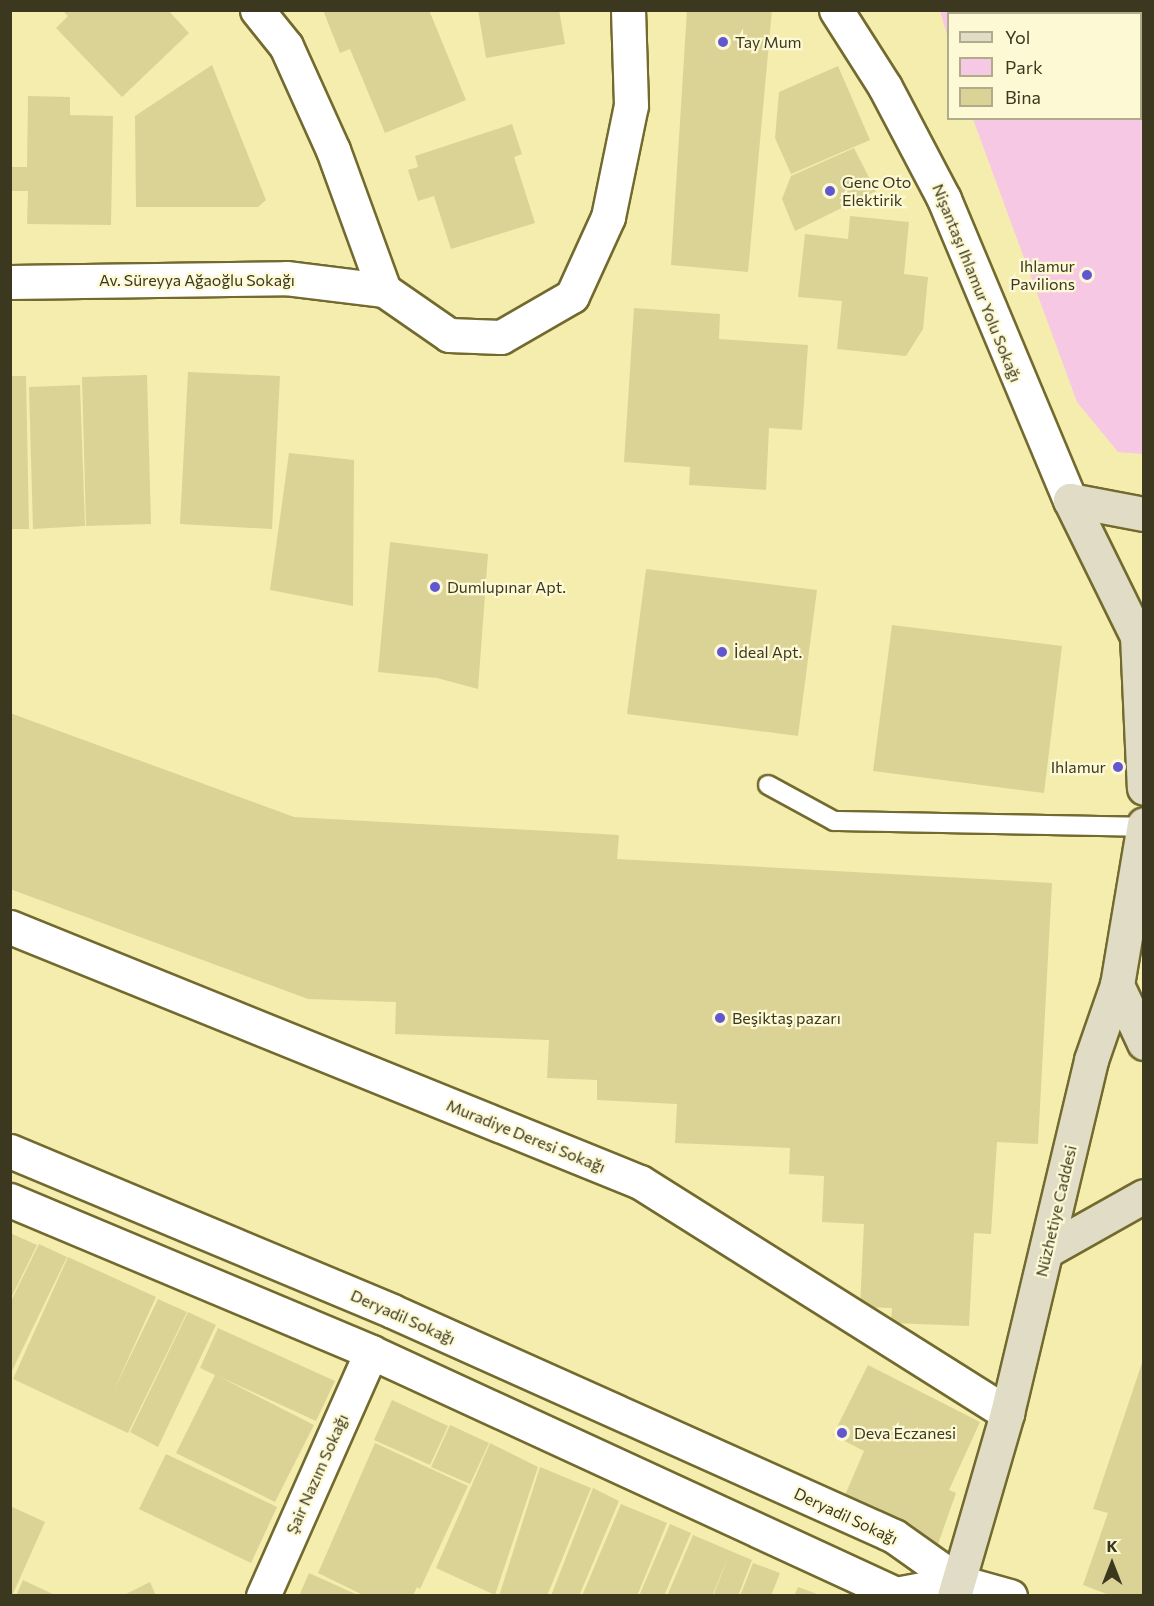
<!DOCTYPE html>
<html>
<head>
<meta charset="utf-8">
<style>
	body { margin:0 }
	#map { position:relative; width:1154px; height:1606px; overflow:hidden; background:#f4edad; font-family:Commissioner,sans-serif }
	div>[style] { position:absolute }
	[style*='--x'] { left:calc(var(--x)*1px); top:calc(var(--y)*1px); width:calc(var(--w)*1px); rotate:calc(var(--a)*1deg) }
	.green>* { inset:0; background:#f6c8e3 }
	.building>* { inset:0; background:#dbd395 }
	.roads { filter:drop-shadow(2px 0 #726a2e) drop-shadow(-2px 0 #726a2e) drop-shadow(0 2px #726a2e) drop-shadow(0 -2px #726a2e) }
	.lane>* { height:18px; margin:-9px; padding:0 9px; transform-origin:9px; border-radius:9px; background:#fff }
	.street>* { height:33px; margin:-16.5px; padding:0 16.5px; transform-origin:16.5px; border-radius:16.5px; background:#fff }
	.secondary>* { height:33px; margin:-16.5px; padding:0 16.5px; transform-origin:16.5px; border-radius:16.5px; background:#e0dcc6 }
	.dots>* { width:16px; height:16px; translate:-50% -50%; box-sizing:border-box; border:3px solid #fdf9d4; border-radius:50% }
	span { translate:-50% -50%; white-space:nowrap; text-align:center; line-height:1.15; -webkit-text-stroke:4.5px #fdf9d4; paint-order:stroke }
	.poi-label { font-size:16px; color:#3b381f }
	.left { translate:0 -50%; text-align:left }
	.right { translate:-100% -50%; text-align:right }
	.street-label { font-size:16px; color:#3b381f }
	.frame { position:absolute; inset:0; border:12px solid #3b381f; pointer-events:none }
	.legend { position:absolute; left:947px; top:12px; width:195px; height:108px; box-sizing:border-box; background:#fdf9d4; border:2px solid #afac8c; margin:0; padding:8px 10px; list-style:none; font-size:18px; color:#3b381f }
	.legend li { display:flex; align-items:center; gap:12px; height:30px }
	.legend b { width:30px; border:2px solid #afac8c }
	.north { position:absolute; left:1082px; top:1534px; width:60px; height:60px; -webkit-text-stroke:4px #fdf9d4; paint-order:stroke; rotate:0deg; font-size:16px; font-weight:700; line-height:24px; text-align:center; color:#3b381f }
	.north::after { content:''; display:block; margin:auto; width:21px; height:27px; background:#3b381f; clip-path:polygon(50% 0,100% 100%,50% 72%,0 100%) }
</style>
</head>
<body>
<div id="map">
	<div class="green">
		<i style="clip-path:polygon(940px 11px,1143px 11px,1143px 454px,1118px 452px,1077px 402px,973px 119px,1140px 118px,1140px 14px,948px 14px,948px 38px)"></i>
	</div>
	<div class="building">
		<i style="clip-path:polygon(62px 10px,168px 10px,189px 33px,122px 97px,56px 28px,68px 16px)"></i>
		<i style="clip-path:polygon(323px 10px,429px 10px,466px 100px,385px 133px,350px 49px,340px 53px)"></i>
		<i style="clip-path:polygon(478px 10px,559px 10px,565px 44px,486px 58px)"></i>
		<i style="clip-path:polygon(687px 10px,772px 10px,748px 272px,671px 265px)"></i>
		<i style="clip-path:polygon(212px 65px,266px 200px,258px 207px,136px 207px,135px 116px)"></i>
		<i style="clip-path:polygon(838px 66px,870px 140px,791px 174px,775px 138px,779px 92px)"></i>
		<i style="clip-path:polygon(28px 96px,70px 97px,70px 115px,113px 116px,111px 225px,27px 224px,28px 191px,10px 191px,10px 167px,27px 167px)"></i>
		<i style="clip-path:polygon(512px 124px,522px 154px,514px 157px,535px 223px,451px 249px,434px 196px,418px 201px,408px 170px,418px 167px,415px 156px)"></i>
		<i style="clip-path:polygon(854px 148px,876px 191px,795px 231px,782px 199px,791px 176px)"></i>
		<i style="clip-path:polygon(850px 216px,909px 222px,904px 274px,928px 277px,923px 329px,906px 356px,837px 349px,842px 301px,798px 297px,805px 234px,848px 239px)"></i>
		<i style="clip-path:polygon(634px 308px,720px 314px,719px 339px,808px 345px,802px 430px,769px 428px,766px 490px,689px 485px,690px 467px,624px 462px)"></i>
		<i style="clip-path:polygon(188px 372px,280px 376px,272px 529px,180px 524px)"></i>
		<i style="clip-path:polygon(147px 375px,151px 524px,86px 526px,82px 377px)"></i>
		<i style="clip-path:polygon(10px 376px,26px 376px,29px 529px,10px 529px)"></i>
		<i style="clip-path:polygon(80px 385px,85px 526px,33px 529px,29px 387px)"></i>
		<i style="clip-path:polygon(289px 453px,354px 460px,353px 606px,270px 590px)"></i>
		<i style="clip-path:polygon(390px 542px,488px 554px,478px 689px,437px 678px,378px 672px)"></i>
		<i style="clip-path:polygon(646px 569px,817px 590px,798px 736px,627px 714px)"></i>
		<i style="clip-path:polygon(892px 625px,1062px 646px,1044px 793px,873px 771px)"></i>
		<i style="clip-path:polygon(10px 713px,294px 817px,619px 835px,617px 859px,1052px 883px,1038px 1144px,997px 1142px,991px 1234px,974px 1233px,969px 1326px,891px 1323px,892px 1308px,860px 1307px,864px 1224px,822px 1222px,824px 1176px,789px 1174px,790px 1148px,675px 1143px,677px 1104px,597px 1100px,597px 1080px,547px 1078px,549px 1040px,395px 1034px,396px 1002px,308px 999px,10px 889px)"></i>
		<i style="clip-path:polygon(10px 1233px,37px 1245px,10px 1300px)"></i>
		<i style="clip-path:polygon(39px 1244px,67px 1257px,10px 1375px,10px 1303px)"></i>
		<i style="clip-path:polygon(68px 1257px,156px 1297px,114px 1390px,158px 1299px,187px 1312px,128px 1433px,13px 1379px)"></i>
		<i style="clip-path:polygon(188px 1312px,216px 1325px,158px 1447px,130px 1432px)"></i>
		<i style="clip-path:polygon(218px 1328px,335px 1381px,316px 1421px,218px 1376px,314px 1425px,275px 1502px,176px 1453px,215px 1375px,200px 1368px)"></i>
		<i style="clip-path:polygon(1144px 1357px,1144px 1596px,1112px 1596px,1083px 1585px,1108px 1513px,1093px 1509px)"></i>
		<i style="clip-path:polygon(868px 1365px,980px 1422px,949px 1490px,956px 1493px,936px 1550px,842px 1502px,864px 1451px,833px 1435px)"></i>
		<i style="clip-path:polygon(392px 1400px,448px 1426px,430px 1465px,374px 1440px)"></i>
		<i style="clip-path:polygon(450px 1425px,489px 1443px,470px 1484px,431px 1467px)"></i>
		<i style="clip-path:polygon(375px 1443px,468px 1486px,420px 1589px,417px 1587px,413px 1596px,365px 1596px,318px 1573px)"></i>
		<i style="clip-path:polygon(490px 1443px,538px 1467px,495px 1595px,436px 1568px)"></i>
		<i style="clip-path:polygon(166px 1454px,277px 1507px,251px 1563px,139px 1509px)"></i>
		<i style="clip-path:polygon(540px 1467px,591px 1488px,547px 1596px,499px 1596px)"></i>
		<i style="clip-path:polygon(593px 1488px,619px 1501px,579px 1596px,551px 1596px)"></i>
		<i style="clip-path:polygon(621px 1504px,667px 1523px,637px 1596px,582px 1596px)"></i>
		<i style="clip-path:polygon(10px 1506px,45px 1522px,12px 1596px,10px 1596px)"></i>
		<i style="clip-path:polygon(670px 1524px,691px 1533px,664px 1596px,639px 1596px)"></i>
		<i style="clip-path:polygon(693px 1535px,752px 1560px,738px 1596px,713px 1596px,729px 1555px,712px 1596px,667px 1596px)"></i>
		<i style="clip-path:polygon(753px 1563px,780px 1573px,771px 1596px,740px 1596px)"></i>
		<i style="clip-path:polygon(309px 1573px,360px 1596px,299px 1596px)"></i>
		<i style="clip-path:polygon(23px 1580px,57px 1596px,16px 1596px)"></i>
		<i style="clip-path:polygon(150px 1582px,156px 1596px,122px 1596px)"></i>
		<i style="clip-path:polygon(798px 1587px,820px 1595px,820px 1596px,794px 1596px)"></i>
	</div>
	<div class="roads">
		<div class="lane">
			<i style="--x:768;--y:785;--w:75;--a:28.6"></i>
			<i style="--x:834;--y:821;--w:309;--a:1.1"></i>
		</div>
		<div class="street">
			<i style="--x:257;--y:10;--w:46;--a:51.1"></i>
			<i style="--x:286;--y:46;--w:114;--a:65.7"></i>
			<i style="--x:333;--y:150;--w:149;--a:70"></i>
			<i style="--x:384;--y:290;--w:79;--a:34.7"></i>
			<i style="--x:449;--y:335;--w:52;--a:2.2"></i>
			<i style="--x:501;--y:337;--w:82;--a:-30"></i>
			<i style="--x:572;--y:296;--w:87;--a:-65.5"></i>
			<i style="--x:608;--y:217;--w:114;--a:-78.4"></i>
			<i style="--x:631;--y:105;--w:95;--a:-91.8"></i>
			<i style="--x:836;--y:10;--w:91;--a:57.5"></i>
			<i style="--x:885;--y:87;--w:127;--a:62.2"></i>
			<i style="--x:944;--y:199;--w:326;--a:67.3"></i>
			<i style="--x:10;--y:282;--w:276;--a:-0.8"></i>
			<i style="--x:286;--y:278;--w:99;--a:7"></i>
			<i style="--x:10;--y:927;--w:680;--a:22.04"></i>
			<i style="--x:640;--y:1182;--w:434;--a:32.2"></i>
			<i style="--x:10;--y:1151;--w:414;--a:22.7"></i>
			<i style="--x:392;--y:1311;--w:550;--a:24.14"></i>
			<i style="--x:894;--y:1536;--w:80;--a:35.3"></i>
			<i style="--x:959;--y:1582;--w:53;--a:15.4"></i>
			<i style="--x:10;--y:1200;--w:392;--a:22.8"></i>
			<i style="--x:371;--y:1352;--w:578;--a:24.75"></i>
			<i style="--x:896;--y:1594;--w:64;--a:-10.8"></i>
			<i style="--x:263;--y:1596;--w:267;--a:-66.1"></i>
		</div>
		<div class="secondary">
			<i style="--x:1070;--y:500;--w:152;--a:63.8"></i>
			<i style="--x:1137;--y:636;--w:152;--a:87.4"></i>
			<i style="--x:1070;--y:500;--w:75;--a:10.7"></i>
			<i style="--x:1117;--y:985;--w:64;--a:65"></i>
			<i style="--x:1046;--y:1251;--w:112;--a:-29.3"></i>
			<i style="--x:954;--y:1596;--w:191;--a:-73.8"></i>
			<i style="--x:1007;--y:1413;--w:363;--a:-76.6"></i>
			<i style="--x:1091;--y:1060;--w:79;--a:-70.9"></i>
			<i style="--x:1117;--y:985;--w:163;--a:-80.5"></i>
		</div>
	</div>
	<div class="dots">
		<i style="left:723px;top:42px;background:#6157d0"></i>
		<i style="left:830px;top:191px;background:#6157d0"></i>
		<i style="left:1087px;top:275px;background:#6157d0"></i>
		<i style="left:435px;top:587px;background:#6157d0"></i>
		<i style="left:722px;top:652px;background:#6157d0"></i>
		<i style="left:1118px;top:767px;background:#6157d0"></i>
		<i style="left:720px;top:1018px;background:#6157d0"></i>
		<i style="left:842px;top:1433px;background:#6157d0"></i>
	</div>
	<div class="poi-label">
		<span class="left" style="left:735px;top:42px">Tay Mum</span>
		<span class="left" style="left:842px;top:191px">Genc Oto<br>Elektirik</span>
		<span class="right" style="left:1075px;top:275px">Ihlamur<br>Pavilions</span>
		<span class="left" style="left:447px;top:587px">Dumlupınar Apt.</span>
		<span class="left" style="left:734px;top:652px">İdeal Apt.</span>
		<span class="right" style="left:1106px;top:767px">Ihlamur</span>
		<span class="left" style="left:732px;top:1018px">Beşiktaş pazarı</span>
		<span class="left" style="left:854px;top:1433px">Deva Eczanesi</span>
	</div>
	<div class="street-label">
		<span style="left:197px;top:280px">Av. Süreyya Ağaoğlu Sokağı</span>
		<span style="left:977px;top:283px;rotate:68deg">Nişantaşı Ihlamur Yolu Sokağı</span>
		<span style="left:526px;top:1136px;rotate:22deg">Muradiye Deresi Sokağı</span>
		<span style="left:1056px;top:1211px;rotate:-77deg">Nüzhetiye Caddesi</span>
		<span style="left:403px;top:1317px;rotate:24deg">Deryadil Sokağı</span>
		<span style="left:317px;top:1474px;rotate:-66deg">Şair Nazım Sokağı</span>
		<span style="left:846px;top:1516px;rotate:25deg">Deryadil Sokağı</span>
	</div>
	<div class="frame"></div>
	<ul class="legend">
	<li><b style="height:8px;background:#e0dcc6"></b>Yol</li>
	<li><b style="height:16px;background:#f6c8e3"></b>Park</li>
	<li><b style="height:16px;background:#dbd395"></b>Bina</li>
	</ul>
	<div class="north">K</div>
</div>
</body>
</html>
